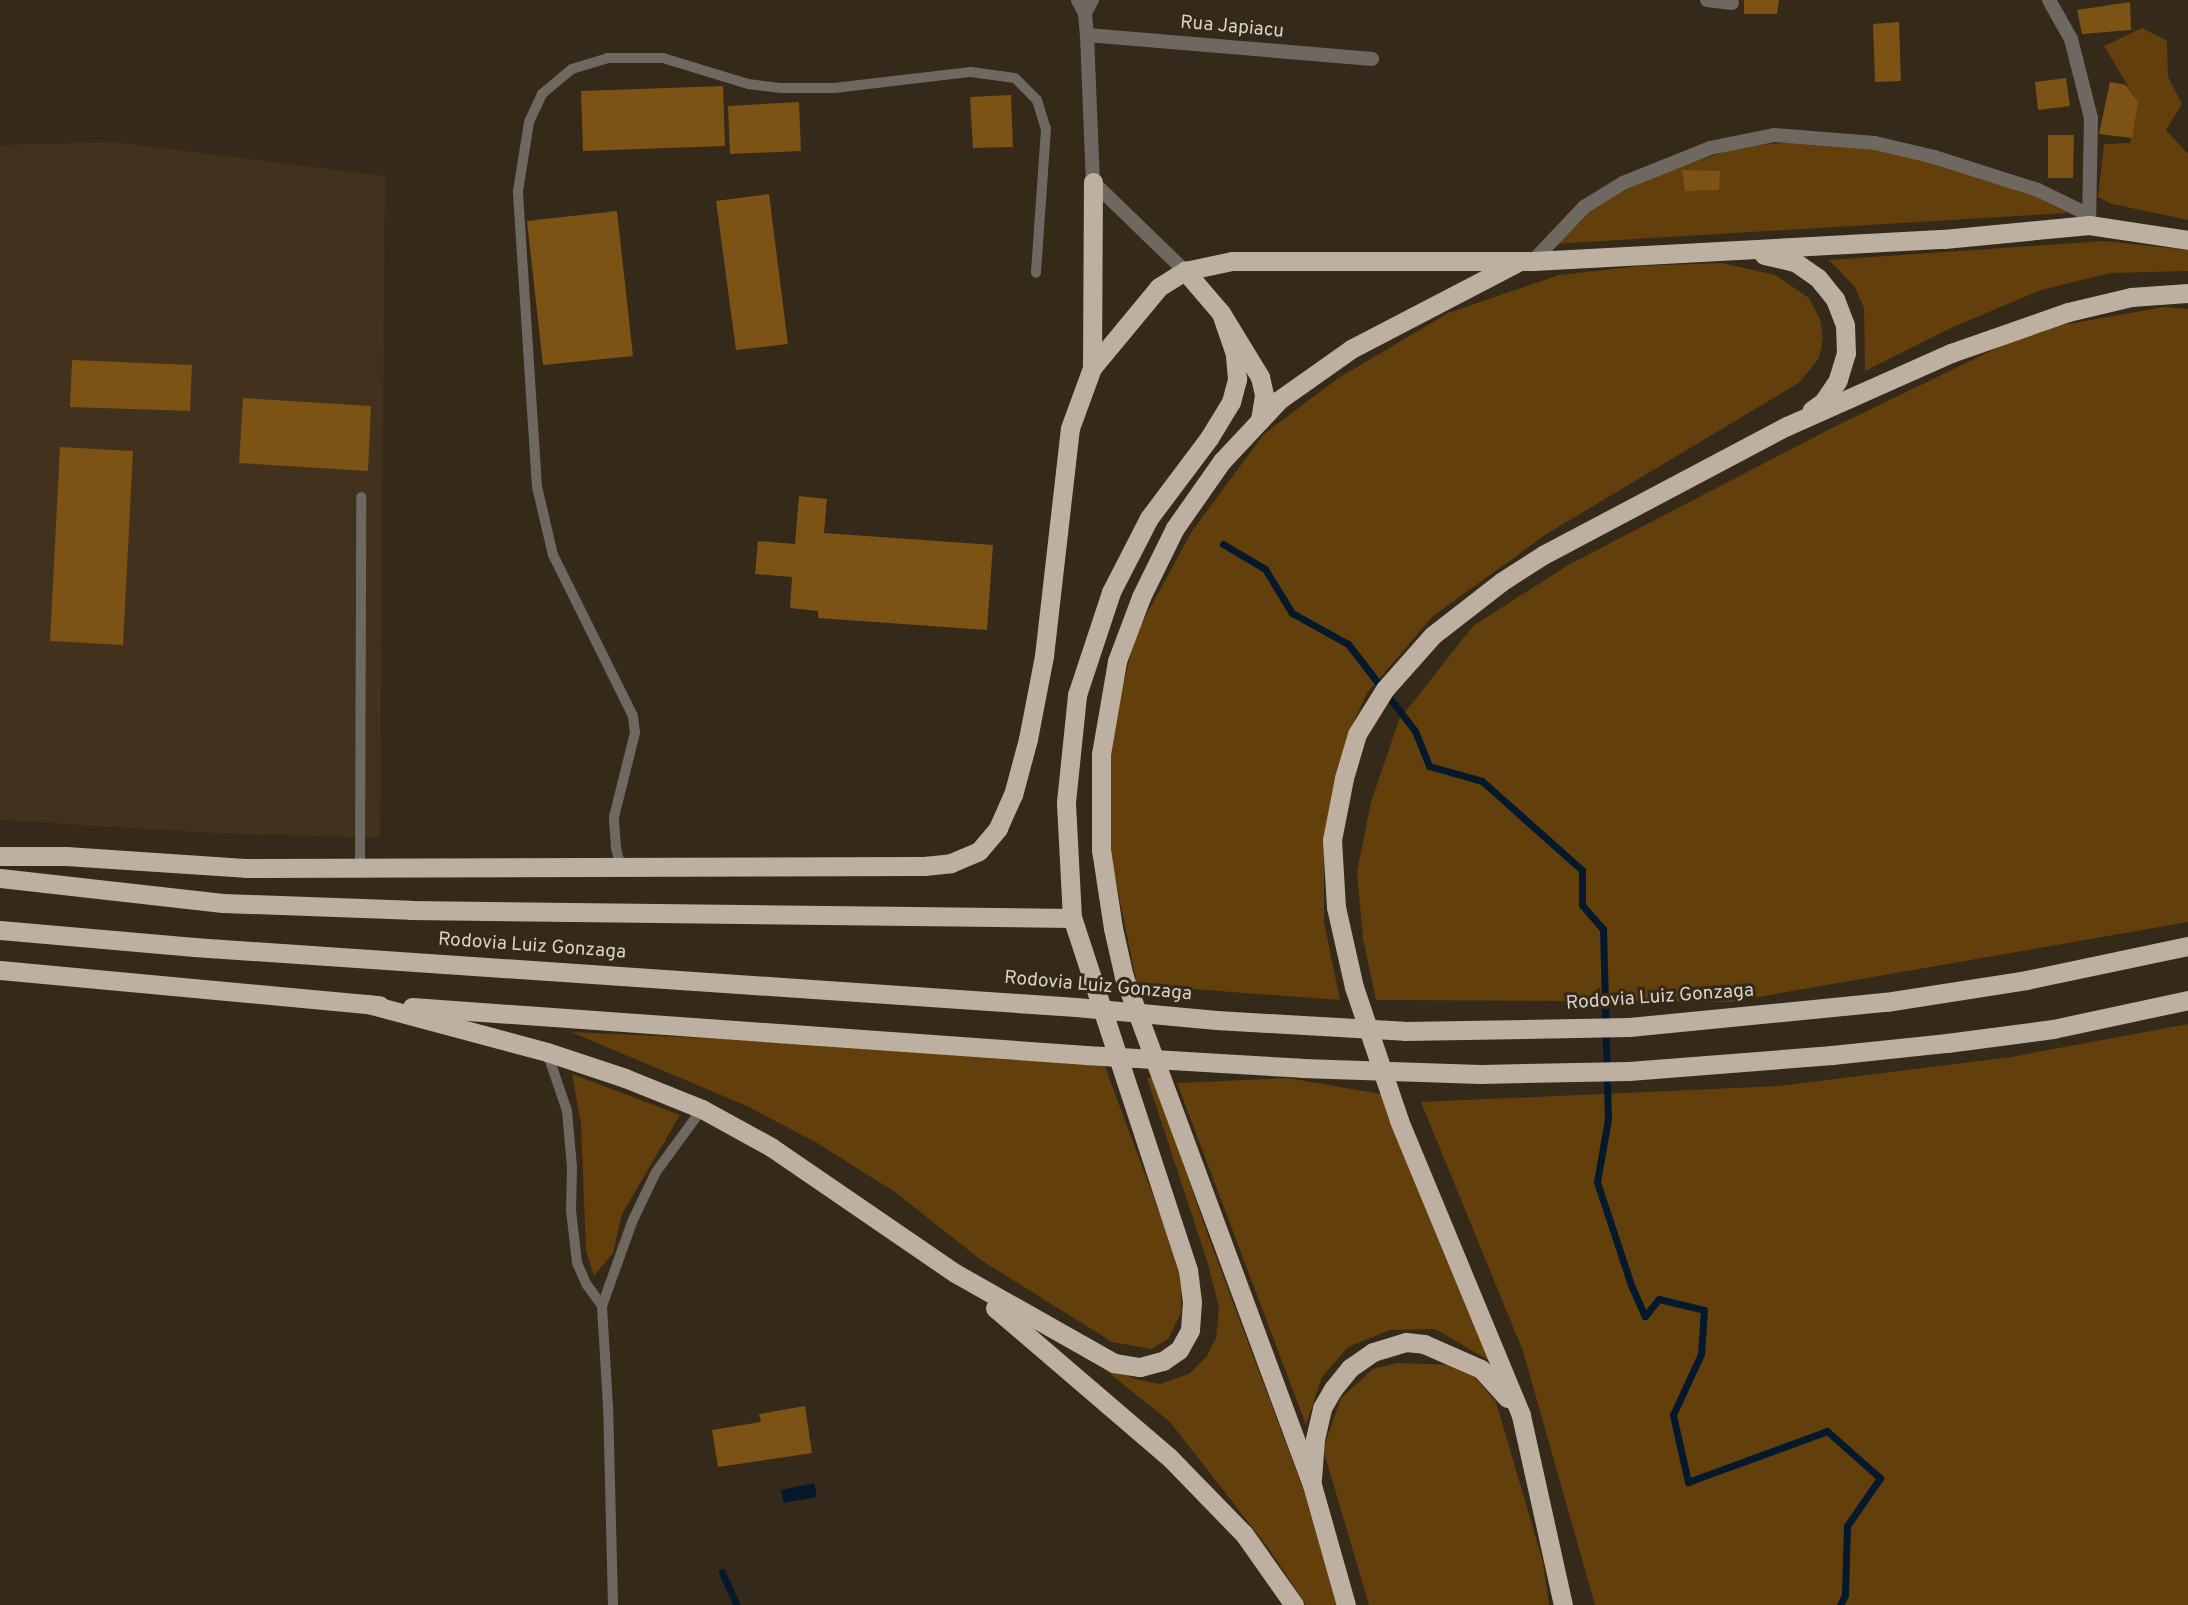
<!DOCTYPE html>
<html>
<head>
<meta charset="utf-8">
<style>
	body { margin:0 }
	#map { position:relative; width:2188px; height:1605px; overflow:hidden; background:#35291a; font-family:Overpass,sans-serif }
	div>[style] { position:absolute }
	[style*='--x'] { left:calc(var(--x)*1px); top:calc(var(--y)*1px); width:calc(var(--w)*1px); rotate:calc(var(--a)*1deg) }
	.built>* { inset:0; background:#42311c }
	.green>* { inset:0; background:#633f0b }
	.water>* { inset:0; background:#05192c }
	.stream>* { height:7px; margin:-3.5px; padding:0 3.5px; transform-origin:3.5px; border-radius:3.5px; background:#05192c }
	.building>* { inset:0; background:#7c5215 }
	.service>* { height:10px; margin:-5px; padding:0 5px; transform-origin:5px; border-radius:5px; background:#6f6861 }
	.minor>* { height:14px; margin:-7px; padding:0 7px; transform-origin:7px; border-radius:7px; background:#6f6861 }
	.tertiary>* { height:14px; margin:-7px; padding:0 7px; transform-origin:7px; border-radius:7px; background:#6f6861 }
	.trunk>* { height:19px; margin:-9.5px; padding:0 9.5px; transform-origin:9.5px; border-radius:9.5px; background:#beb0a0 }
	.trunk-bridge>* { height:19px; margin:-9.5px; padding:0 9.5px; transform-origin:9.5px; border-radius:9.5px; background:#beb0a0 }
	span { translate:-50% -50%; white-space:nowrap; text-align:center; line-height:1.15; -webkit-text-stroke:6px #35291a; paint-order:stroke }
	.street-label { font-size:19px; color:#dad2c9 }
</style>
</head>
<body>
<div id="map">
	<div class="built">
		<i style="clip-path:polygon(114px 142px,385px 176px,380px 838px,213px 833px,0 820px,0 145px)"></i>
	</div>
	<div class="green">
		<i style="clip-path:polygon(2142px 28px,2167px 41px,2168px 77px,2182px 104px,2166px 130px,2188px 154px,2188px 220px,2112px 204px,2098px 197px,2104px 144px,2130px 143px,2138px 103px,2104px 46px)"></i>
		<i style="clip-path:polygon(1837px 138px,1997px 176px,2068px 213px,1553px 244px,1585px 212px,1652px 176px,1739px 147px)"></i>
		<i style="clip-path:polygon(2104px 241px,2188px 250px,2188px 271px,2110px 273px,2041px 290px,1953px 327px,1865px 371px,1864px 308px,1855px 287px,1829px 260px)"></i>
		<i style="clip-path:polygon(1722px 263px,1775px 275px,1809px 298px,1820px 319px,1823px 338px,1819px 358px,1800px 382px,1548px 533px,1433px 616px,1367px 693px,1347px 736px,1324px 851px,1324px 922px,1340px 1000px,1137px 985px,1110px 851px,1110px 736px,1136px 634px,1192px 531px,1264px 434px,1337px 379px,1448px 313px,1559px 275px,1641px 266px)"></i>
		<i style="clip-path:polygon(2164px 307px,2188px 309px,2188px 922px,1730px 1002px,1376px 1000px,1363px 939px,1357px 872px,1371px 802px,1399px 720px,1473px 626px,1570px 564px,1834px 427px,2034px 330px)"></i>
		<i style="clip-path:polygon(2188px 1024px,2188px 1605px,1595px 1605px,1523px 1351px,1421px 1102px,1779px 1086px,2011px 1057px)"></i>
		<i style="clip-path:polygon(571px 1032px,1101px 1056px,1181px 1271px,1181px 1313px,1168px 1339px,1151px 1349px,1112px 1342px,981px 1260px,895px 1192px,817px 1143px,747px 1106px)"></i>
		<i style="clip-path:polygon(572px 1074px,680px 1115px,622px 1214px,613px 1253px,594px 1276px,586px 1251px,581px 1124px)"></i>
		<i style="clip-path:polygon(1153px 1077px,1210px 1241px,1305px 1494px,1337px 1605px,1306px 1605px,1269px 1549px,1170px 1422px,1093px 1360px,1135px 1379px,1160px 1384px,1189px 1374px,1207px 1356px,1216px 1338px,1219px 1308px,1208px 1264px,1147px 1078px)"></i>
		<i style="clip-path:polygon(1288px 1078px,1381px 1094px,1490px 1361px,1435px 1329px,1390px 1330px,1348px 1347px,1322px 1377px,1306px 1425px,1177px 1083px)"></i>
		<i style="clip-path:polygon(1397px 1363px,1455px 1365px,1473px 1375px,1496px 1402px,1543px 1562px,1549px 1605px,1369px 1605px,1323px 1449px,1341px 1398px,1373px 1369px)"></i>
	</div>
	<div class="water">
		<i style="clip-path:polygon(814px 1483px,817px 1497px,784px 1503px,781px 1490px)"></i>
	</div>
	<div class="stream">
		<i style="--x:1223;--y:544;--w:49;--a:30.8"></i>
		<i style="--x:1265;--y:569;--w:52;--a:58.5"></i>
		<i style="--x:1292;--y:613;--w:64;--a:29"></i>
		<i style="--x:1348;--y:644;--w:110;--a:52.4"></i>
		<i style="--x:1415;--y:731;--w:38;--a:68"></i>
		<i style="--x:1429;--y:766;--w:55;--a:15.8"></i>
		<i style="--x:1482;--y:781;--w:134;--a:41.7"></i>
		<i style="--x:1582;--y:870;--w:35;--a:90"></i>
		<i style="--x:1582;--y:905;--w:32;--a:49"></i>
		<i style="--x:1603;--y:929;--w:190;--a:88.5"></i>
		<i style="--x:1608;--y:1119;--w:64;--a:99.9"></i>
		<i style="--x:1597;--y:1182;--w:108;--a:71.7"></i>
		<i style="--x:1631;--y:1285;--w:34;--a:66"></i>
		<i style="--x:1645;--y:1316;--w:22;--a:-51"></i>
		<i style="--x:1659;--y:1299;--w:46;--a:13.7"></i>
		<i style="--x:1704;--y:1310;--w:44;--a:93.9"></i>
		<i style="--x:1701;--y:1354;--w:67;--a:114.7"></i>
		<i style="--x:1673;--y:1415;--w:69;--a:77.4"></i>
		<i style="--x:1688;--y:1482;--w:148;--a:-20.1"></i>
		<i style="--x:1827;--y:1431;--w:71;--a:41.6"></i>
		<i style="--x:1880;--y:1478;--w:58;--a:124.5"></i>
		<i style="--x:1847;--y:1526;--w:69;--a:91.7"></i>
		<i style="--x:1845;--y:1595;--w:11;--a:117"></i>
		<i style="--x:722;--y:1572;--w:36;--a:66"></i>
	</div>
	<div class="building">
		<i style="clip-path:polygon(1744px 0,1779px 0,1777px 14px,1744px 14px)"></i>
		<i style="clip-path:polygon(2130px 2px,2131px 30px,2082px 34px,2077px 10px)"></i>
		<i style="clip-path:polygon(1899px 22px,1901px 81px,1875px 82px,1873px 24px)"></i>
		<i style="clip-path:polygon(2066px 78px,2070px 106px,2038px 110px,2035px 82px)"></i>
		<i style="clip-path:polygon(2110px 82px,2126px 85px,2138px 102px,2132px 138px,2099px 134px)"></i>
		<i style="clip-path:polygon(723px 86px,725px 146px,583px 151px,581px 91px)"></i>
		<i style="clip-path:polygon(1011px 95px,1013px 147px,973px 148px,970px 97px)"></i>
		<i style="clip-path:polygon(799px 102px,801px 151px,730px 154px,728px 106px)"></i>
		<i style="clip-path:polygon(2048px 135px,2074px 135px,2073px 178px,2048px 178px)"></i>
		<i style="clip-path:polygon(1682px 170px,1720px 171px,1719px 190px,1685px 191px)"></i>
		<i style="clip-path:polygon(769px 194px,788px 344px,736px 350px,716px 201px)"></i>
		<i style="clip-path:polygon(617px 211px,633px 356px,543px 365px,527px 221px)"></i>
		<i style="clip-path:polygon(72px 360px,192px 365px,190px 411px,70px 407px)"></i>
		<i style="clip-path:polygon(243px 398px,371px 406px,368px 471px,239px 463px)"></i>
		<i style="clip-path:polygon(60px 447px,133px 451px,123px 645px,50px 641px)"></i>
		<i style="clip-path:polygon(799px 496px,827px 499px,824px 533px,993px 545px,987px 630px,818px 618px,818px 611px,790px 608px,792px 577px,755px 574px,758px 541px,795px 544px)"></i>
		<i style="clip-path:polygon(805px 1406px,812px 1453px,718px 1467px,712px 1430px,761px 1422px,759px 1414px)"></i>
	</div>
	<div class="service">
		<i style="--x:621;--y:867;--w:20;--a:-105"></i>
		<i style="--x:616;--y:848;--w:31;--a:-94"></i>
		<i style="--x:614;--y:817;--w:87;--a:-76"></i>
		<i style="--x:635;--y:733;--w:17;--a:-97"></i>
		<i style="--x:633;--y:716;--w:180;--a:-116.4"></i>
		<i style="--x:553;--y:555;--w:70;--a:-103.2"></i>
		<i style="--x:537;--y:487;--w:297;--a:-93.7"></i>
		<i style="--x:518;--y:191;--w:70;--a:-80.9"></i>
		<i style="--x:529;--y:122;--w:31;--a:-65"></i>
		<i style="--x:542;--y:94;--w:39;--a:-40"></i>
		<i style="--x:572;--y:69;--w:37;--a:-17"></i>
		<i style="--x:607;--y:58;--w:56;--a:0"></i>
		<i style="--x:663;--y:58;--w:89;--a:17"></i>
		<i style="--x:748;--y:84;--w:34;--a:7"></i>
		<i style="--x:782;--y:88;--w:52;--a:0"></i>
		<i style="--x:834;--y:88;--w:138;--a:-6.7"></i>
		<i style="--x:971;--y:72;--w:44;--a:7.8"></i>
		<i style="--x:1015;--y:78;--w:31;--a:45"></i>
		<i style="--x:1037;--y:100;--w:30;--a:73"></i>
		<i style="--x:1046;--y:129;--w:144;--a:94"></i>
		<i style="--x:360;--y:869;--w:372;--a:-89.8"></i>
		<i style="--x:547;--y:1052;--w:62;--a:71.3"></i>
		<i style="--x:567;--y:1111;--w:56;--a:84.9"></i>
		<i style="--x:572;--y:1167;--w:43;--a:91.3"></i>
		<i style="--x:571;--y:1210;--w:53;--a:83.5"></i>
		<i style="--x:577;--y:1263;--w:24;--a:66"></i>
		<i style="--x:587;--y:1285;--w:26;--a:54"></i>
		<i style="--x:613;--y:1605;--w:198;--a:-91.4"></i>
		<i style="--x:608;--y:1407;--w:101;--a:-93.4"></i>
		<i style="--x:602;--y:1306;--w:89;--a:-70.3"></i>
		<i style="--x:632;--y:1222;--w:55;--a:-64.4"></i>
		<i style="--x:656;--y:1172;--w:78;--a:-53.9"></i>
	</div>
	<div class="minor">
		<i style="--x:1707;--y:0;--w:25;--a:7"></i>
		<i style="--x:2049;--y:0;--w:45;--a:60.6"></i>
		<i style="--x:2071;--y:39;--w:81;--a:75.8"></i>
		<i style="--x:2091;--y:118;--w:105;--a:91.1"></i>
		<i style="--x:1085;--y:13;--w:15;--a:-62"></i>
		<i style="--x:1087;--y:35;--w:286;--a:4.8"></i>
		<i style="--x:1533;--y:261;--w:74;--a:-46.6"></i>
		<i style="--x:1584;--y:207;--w:46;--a:-31.6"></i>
		<i style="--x:1623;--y:183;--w:94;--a:-21.9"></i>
		<i style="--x:1710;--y:148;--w:65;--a:-11.5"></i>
		<i style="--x:1774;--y:135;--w:101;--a:4.5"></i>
		<i style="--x:1875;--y:143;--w:61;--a:13.3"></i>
		<i style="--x:1934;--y:157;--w:109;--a:17.6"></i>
		<i style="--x:2038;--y:190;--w:57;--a:26.1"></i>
	</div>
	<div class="tertiary">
		<i style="--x:1078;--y:0;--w:15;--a:62"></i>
		<i style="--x:1085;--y:13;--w:22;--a:85"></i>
		<i style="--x:1087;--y:35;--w:147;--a:87.7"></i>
		<i style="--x:1093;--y:182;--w:128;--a:44.1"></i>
	</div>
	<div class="trunk">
		<i style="--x:1764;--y:255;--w:32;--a:13"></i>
		<i style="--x:1795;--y:262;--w:28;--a:35"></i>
		<i style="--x:1818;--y:278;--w:27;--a:51"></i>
		<i style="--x:1835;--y:299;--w:28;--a:69"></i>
		<i style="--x:1845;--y:325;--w:28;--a:88"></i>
		<i style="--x:1846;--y:353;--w:28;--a:107"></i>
		<i style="--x:1838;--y:380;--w:27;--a:124"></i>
		<i style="--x:1823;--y:402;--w:14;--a:144"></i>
		<i style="--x:1185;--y:271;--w:55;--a:49.4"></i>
		<i style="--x:1221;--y:313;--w:75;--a:58.6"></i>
		<i style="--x:1260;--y:377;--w:18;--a:77"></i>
		<i style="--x:1264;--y:395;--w:26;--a:99"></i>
		<i style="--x:1092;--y:368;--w:186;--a:-89.7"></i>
		<i style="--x:0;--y:856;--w:66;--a:0"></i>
		<i style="--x:66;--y:856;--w:179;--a:3.8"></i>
		<i style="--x:245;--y:868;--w:679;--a:-0.17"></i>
		<i style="--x:924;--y:866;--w:27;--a:-6"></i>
		<i style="--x:951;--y:863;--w:30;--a:-23"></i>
		<i style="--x:979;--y:851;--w:30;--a:-50"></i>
		<i style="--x:998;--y:828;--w:36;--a:-66"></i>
		<i style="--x:1013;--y:795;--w:58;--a:-75"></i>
		<i style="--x:1028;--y:739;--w:85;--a:-79.1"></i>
		<i style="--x:1044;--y:656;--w:229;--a:-83.5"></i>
		<i style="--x:1070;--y:428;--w:64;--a:-69.9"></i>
		<i style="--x:1092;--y:368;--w:105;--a:-50.4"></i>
		<i style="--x:1159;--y:287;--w:31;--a:-32"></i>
		<i style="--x:1185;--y:271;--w:48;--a:-12"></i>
		<i style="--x:1232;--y:261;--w:301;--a:0"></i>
		<i style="--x:1533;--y:261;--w:412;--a:-3.1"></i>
		<i style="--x:1944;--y:239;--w:146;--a:-5.5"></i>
		<i style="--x:2089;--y:225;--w:100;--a:8.6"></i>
		<i style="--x:0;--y:878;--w:224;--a:6.4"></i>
		<i style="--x:223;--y:903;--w:187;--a:2.1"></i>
		<i style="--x:410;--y:910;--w:662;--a:0.69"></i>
		<i style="--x:0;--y:930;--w:195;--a:5"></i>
		<i style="--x:194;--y:947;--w:884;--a:3.89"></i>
		<i style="--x:0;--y:970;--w:381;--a:5.3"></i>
		<i style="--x:368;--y:1004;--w:185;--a:15"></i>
		<i style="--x:547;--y:1052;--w:82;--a:18.4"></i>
		<i style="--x:625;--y:1078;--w:83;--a:21.9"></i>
		<i style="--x:702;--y:1109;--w:79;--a:28.8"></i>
		<i style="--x:771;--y:1147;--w:223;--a:34.4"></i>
		<i style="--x:955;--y:1273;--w:183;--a:29.5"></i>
		<i style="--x:1114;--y:1363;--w:26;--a:9"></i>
		<i style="--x:1140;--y:1367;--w:24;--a:-15"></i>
		<i style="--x:1163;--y:1361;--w:19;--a:-35"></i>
		<i style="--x:1179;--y:1350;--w:23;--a:-61"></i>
		<i style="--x:1190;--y:1330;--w:28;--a:-86"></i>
		<i style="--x:1192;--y:1302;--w:32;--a:-97"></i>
		<i style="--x:1188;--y:1270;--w:371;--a:-108.2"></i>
		<i style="--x:1072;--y:918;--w:116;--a:-93"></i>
		<i style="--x:1066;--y:802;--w:108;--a:-84.1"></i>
		<i style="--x:1077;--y:695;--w:108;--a:-71.7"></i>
		<i style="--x:1111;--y:592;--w:83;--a:-62.8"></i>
		<i style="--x:1149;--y:518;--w:100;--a:-53.1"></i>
		<i style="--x:1209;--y:438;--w:42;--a:-58.6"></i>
		<i style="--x:1231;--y:402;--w:24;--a:-75"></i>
		<i style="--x:1237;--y:379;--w:25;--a:-95"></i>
		<i style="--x:1235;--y:354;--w:43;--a:-108.9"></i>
		<i style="--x:412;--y:1007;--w:676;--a:4.07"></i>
		<i style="--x:1629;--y:1027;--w:258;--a:-5.6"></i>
		<i style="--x:1886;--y:1002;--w:142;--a:-8.9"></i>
		<i style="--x:2026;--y:980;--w:166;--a:-11.9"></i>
		<i style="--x:1629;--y:1071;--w:204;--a:-4.5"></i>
		<i style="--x:1832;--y:1055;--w:116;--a:-6"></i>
		<i style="--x:1947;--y:1043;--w:107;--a:-7.5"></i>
		<i style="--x:2053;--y:1029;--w:138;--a:-12.1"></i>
		<i style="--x:995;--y:1308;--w:229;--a:40.6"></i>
		<i style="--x:1169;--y:1457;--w:107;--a:45.8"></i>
		<i style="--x:1244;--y:1534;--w:87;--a:54.8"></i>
		<i style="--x:1312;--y:1479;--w:40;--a:-85.7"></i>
		<i style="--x:1315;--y:1439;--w:32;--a:-77"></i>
		<i style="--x:1322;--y:1408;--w:22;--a:-60"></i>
		<i style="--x:1333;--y:1389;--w:27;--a:-51"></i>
		<i style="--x:1350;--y:1368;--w:28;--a:-35"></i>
		<i style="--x:1373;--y:1352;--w:34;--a:-17"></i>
		<i style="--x:1406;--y:1342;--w:18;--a:6"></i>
		<i style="--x:1424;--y:1344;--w:62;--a:23.7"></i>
		<i style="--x:1481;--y:1369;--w:39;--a:48"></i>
		<i style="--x:1346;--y:1605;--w:125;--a:-105.8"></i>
		<i style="--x:1312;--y:1485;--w:542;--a:-110.31"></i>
		<i style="--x:1124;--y:977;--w:50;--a:-102.7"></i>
		<i style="--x:1113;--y:928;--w:79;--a:-98.7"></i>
		<i style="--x:1101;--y:850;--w:96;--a:-90"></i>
		<i style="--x:1101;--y:754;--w:94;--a:-80.2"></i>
		<i style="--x:1117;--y:661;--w:68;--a:-69.4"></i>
		<i style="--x:1141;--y:597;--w:77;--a:-63.8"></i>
		<i style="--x:1175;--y:528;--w:82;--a:-55"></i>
		<i style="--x:1222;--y:461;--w:83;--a:-46.9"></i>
		<i style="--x:1279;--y:400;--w:88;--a:-35.3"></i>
		<i style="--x:1351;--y:349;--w:186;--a:-27.5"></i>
		<i style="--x:1563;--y:1605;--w:195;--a:-102.5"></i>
		<i style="--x:1521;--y:1415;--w:319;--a:-112.5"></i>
		<i style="--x:1399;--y:1120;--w:140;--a:-108.7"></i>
		<i style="--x:1354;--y:987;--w:82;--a:-102.7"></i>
		<i style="--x:1336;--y:907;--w:67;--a:-93.4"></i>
		<i style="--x:1332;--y:840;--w:63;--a:-79"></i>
		<i style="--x:1344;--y:778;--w:46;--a:-73.5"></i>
		<i style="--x:1357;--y:734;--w:53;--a:-58.1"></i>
		<i style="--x:1385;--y:689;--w:72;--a:-48.4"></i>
		<i style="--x:1433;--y:635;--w:86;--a:-37.9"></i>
		<i style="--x:1501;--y:582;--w:50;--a:-32.7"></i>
		<i style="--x:1543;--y:555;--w:276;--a:-27.9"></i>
		<i style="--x:1787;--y:426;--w:180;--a:-24"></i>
		<i style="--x:1951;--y:353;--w:124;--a:-19.3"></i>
		<i style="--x:2068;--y:312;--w:65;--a:-13.4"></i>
		<i style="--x:2131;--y:297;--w:57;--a:-4"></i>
	</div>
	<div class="trunk-bridge">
		<i style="--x:1076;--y:1007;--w:141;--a:5.3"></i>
		<i style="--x:1216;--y:1020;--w:188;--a:3.3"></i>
		<i style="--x:1404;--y:1031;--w:225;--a:-1"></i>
		<i style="--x:1086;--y:1055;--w:216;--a:3.4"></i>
		<i style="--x:1302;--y:1068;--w:178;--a:1.9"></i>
		<i style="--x:1480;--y:1074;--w:149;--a:-1.2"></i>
	</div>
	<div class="street-label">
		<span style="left:1232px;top:28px;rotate:5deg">Rua Japiacu</span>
		<span style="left:532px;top:947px;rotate:4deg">Rodovia Luiz Gonzaga</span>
		<span style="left:1098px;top:987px;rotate:5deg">Rodovia Luiz Gonzaga</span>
		<span style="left:1660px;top:998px;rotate:-4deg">Rodovia Luiz Gonzaga</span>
	</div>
</div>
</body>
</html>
